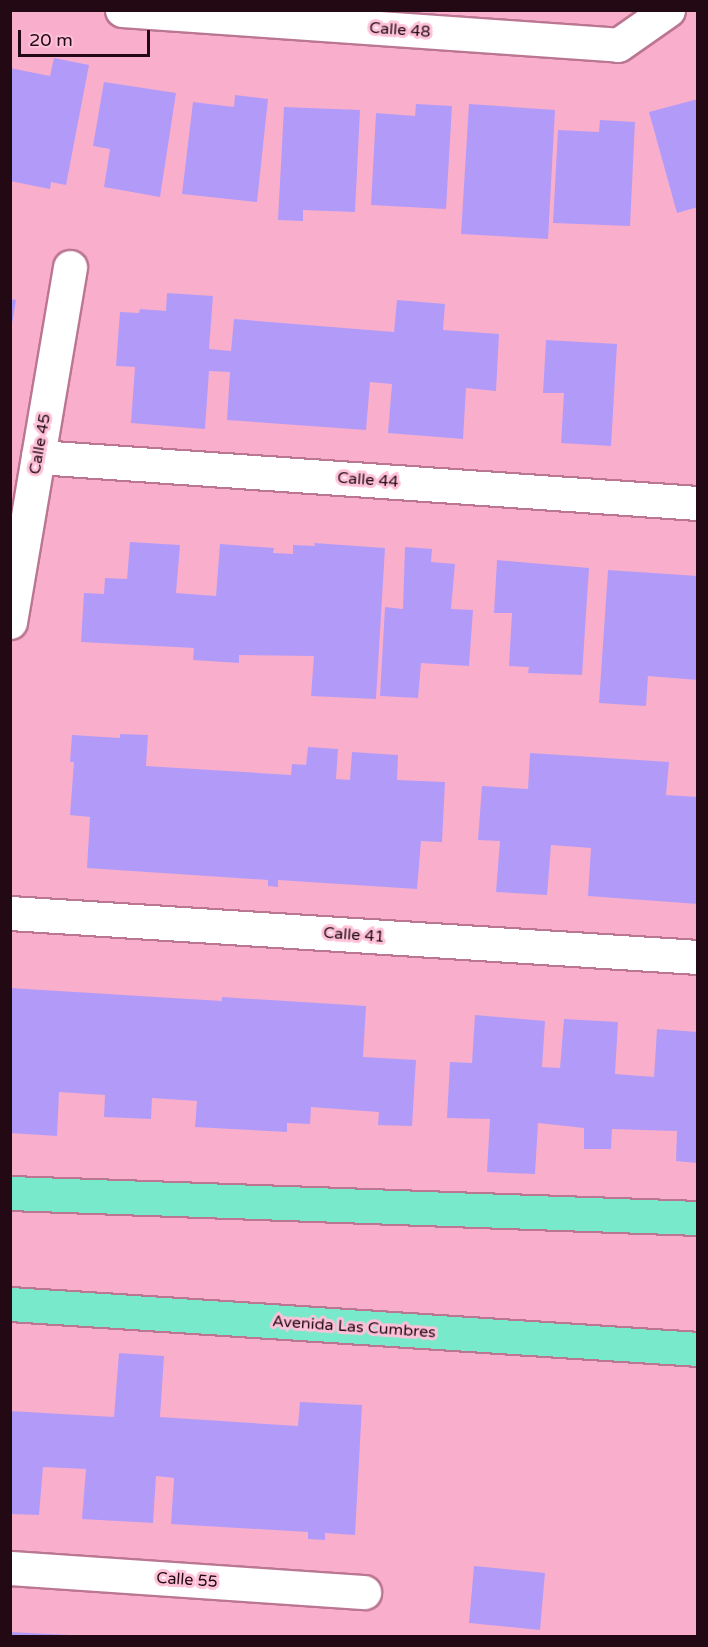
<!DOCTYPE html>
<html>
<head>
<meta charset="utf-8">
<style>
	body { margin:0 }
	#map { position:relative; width:708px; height:1647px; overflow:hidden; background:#f9afcc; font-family:"Varela Round",sans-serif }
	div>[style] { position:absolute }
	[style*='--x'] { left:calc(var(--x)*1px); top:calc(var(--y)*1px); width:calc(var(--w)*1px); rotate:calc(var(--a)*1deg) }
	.building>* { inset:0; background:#b29bf8 }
	.roads { filter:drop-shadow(2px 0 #bb7692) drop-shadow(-2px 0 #bb7692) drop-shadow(0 2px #bb7692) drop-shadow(0 -2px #bb7692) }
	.minor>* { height:33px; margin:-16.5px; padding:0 16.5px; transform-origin:16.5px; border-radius:16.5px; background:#fff }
	.highway>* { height:33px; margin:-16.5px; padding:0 16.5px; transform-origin:16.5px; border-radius:16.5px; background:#78e9cb }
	span { translate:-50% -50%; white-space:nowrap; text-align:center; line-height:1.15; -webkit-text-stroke:6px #fec1d8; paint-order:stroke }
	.street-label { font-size:16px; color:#220914 }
	.frame { position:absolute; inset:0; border:12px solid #220914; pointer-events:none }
	.scale { position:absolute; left:18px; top:30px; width:132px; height:27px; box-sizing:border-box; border:3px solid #220914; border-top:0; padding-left:8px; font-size:18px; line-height:21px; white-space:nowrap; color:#220914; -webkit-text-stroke:4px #fec1d8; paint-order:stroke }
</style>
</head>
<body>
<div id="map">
	<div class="building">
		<i style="clip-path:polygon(54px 58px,89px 65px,66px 185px,51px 182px,50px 189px,10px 181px,10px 68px,50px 76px)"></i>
		<i style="clip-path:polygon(104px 82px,176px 93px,160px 197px,104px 187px,110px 149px,93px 146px)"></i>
		<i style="clip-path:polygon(235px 95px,268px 99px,257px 202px,182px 194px,193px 102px,234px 107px)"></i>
		<i style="clip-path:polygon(698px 99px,698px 207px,677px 213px,649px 112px)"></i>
		<i style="clip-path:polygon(416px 104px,452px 106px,446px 209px,371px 205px,376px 113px,415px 116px)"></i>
		<i style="clip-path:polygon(469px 104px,555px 110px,548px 239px,461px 234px)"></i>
		<i style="clip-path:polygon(284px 107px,360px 110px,355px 212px,303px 210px,303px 221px,278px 220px)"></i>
		<i style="clip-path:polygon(600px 120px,635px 122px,630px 226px,553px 223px,558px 130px,599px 132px)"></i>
		<i style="clip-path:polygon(167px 293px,213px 296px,209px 349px,231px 351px,234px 319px,394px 332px,397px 300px,445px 304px,443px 330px,499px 334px,496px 391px,466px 388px,463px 439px,388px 433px,392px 384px,370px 382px,366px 430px,227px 420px,230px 372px,209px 371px,205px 429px,131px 423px,135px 367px,116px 366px,120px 312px,139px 313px,140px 309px,166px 311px)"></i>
		<i style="clip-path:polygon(10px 299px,16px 300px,12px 324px,10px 324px)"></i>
		<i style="clip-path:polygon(546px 340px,617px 344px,611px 446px,561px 443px,564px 393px,543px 393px)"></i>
		<i style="clip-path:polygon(130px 542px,180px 545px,176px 593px,216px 596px,220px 544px,274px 548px,273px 553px,293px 554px,293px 545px,315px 546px,314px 543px,385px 548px,376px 699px,311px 696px,314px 656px,239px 655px,239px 663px,193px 660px,194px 648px,81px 642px,84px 593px,104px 594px,105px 578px,127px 579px)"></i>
		<i style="clip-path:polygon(405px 547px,432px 549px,431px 562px,455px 564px,451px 609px,473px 610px,469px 666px,421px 663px,418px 698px,380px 696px,385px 607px,403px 609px)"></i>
		<i style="clip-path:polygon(497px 560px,589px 568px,582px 675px,528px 673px,529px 667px,509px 666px,512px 613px,494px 613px)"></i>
		<i style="clip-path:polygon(608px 570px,698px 576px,698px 680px,648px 676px,646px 706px,599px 703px)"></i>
		<i style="clip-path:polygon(120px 734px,148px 735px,146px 766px,291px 775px,292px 764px,306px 765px,308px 747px,338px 749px,336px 779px,350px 780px,352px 752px,398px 755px,397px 780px,445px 782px,442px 842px,421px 841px,417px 889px,278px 880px,278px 887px,268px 886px,268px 880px,87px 868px,90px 817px,70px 815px,74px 762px,70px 762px,72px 735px,120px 738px)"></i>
		<i style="clip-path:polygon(530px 753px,669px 762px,666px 795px,698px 797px,698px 904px,588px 896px,591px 848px,551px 845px,547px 895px,496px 892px,500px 841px,478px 840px,482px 786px,528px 789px)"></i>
		<i style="clip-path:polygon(10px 988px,222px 1001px,222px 997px,366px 1006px,363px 1057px,416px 1060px,412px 1126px,378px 1125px,379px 1112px,311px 1107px,310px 1124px,287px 1123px,287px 1132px,195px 1127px,197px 1101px,152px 1098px,151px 1119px,104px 1117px,105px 1095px,59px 1092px,57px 1136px,10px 1133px)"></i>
		<i style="clip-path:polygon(475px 1015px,545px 1021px,542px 1067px,560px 1068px,564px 1019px,618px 1022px,615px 1074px,654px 1077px,657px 1029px,698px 1032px,698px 1163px,676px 1161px,677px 1131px,612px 1129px,611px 1149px,584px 1149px,584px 1128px,538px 1123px,535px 1174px,487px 1172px,490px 1119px,447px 1118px,450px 1062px,472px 1063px)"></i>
		<i style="clip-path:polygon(119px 1353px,164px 1356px,160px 1417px,298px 1426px,300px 1402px,362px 1405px,355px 1535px,325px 1533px,325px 1540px,308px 1539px,308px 1532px,171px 1524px,174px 1478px,156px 1476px,153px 1523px,82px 1519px,86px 1469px,65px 1468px,43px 1467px,39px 1515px,10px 1514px,10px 1411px,114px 1417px)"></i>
		<i style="clip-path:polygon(474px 1566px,545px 1573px,540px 1630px,469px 1623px)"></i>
		<i style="clip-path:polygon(10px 1632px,71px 1635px,71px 1636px,10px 1636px)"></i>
	</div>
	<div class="roads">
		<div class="minor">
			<i style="--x:122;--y:10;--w:497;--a:4"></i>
			<i style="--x:618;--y:45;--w:61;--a:-35"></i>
			<i style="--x:38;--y:457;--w:662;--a:3.99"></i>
			<i style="--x:10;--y:622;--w:360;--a:-80.4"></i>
			<i style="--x:10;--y:913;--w:689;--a:3.66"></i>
			<i style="--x:10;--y:1568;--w:355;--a:3.9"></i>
		</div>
		<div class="highway">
			<i style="--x:10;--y:1193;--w:688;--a:2.08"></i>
			<i style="--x:10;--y:1304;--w:689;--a:3.74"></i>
		</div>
	</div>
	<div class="street-label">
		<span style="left:400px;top:30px;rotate:4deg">Calle 48</span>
		<span style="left:40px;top:444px;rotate:-80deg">Calle 45</span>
		<span style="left:368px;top:480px;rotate:4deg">Calle 44</span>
		<span style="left:354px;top:935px;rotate:4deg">Calle 41</span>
		<span style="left:354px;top:1327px;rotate:4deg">Avenida Las Cumbres</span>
		<span style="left:187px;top:1580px;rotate:4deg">Calle 55</span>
	</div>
	<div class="frame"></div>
	<div class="scale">20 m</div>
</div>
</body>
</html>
